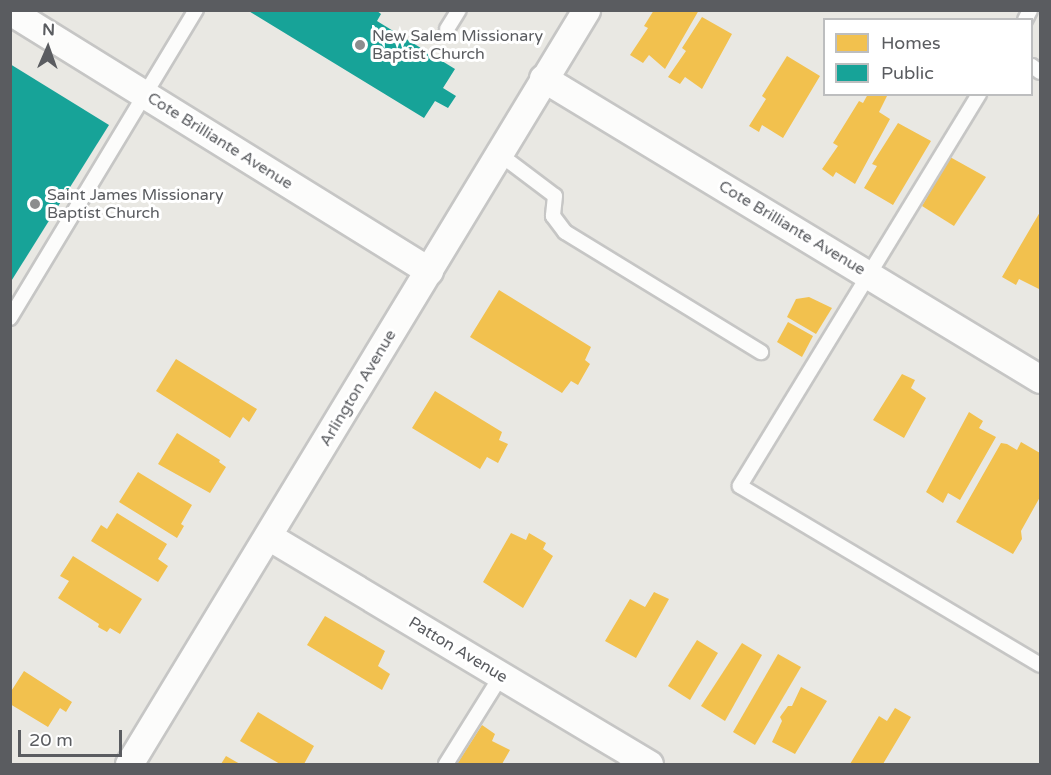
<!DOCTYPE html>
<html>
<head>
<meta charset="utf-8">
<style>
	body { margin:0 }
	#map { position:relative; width:1051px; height:775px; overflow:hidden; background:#e9e8e3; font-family:"Varela Round",sans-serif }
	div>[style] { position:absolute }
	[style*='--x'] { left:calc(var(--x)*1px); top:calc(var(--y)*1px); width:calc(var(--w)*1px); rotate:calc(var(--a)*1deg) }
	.homes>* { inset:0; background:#f2c14e }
	.public>* { inset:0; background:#17a398 }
	.roads { filter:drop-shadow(2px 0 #c6c6c5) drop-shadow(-2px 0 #c6c6c5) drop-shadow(0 2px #c6c6c5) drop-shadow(0 -2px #c6c6c5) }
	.lane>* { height:14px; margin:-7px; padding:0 7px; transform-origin:7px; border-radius:7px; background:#fcfcfb }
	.street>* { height:27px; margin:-13.5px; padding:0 13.5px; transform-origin:13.5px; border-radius:13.5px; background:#fcfcfb }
	.dots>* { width:16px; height:16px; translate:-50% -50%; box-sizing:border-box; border:3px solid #fff; border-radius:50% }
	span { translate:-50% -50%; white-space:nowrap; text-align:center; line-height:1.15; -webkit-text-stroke:6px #fff; paint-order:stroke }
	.poi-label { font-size:16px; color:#5a5c60 }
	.left { translate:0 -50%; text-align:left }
	.street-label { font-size:16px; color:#5a5c60 }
	.frame { position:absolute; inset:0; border:12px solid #5a5c60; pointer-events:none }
	.legend { position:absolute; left:823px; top:18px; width:210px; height:78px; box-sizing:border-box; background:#fff; border:2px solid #bdbebf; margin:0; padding:8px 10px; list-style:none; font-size:18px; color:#5a5c60 }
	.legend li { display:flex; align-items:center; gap:12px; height:30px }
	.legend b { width:30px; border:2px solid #bdbebf }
	.north { position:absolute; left:18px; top:18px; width:60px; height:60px; -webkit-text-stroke:4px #fff; paint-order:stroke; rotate:2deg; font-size:16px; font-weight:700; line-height:24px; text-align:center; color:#5a5c60 }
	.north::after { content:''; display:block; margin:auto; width:21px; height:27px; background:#5a5c60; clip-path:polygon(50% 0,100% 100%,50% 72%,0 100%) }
	.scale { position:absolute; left:18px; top:730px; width:104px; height:27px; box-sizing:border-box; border:3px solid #5a5c60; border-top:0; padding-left:8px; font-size:18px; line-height:21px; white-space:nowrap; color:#5a5c60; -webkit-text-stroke:4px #fff; paint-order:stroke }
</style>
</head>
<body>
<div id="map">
	<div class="homes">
		<i style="clip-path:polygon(654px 10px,699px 10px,665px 69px,649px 55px,643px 63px,630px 55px,648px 28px,644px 26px)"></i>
		<i style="clip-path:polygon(702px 17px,732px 34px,702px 89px,685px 77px,680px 84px,668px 77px,686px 51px,682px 48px)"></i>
		<i style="clip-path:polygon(787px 56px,820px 76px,783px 138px,762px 125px,759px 132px,749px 126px,766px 99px,762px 96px)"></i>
		<i style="clip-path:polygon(868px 94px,887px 96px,879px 112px,890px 119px,855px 184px,836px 172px,833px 177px,822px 169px,838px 146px,833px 143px,859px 101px,863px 103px)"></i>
		<i style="clip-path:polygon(898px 123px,931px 141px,893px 205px,864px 188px,877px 166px,872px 164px)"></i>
		<i style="clip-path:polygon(950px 157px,986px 177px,954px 226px,922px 206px)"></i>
		<i style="clip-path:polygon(1040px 212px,1040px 286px,1039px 289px,1019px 279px,1016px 285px,1002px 277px)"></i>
		<i style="clip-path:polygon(499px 290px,591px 347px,585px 360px,590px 364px,578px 385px,571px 381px,562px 393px,470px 337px)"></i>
		<i style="clip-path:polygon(809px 297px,832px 308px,816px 334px,787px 317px,796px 299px)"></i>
		<i style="clip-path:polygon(788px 322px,813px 336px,802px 357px,777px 342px)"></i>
		<i style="clip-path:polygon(176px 359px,257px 409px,249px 422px,243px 417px,230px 438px,156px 391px)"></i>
		<i style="clip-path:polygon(902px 374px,915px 380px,911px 388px,926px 398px,904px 438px,873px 420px)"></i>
		<i style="clip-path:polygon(435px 391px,502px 432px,499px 440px,508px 444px,498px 463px,487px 457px,480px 469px,412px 428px)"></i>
		<i style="clip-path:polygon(969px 412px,983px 421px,979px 428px,996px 437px,960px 500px,948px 493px,943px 503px,926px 492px)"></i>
		<i style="clip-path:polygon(177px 433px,220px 460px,219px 462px,226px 467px,210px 493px,158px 464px)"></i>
		<i style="clip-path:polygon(1021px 442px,1040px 453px,1040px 497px,1021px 531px,1022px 539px,1013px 554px,956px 522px,1001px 443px,1007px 444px,1017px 450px)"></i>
		<i style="clip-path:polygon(138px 472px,192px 505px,181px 524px,184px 526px,177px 538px,119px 502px)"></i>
		<i style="clip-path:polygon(117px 513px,167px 544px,158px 559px,168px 566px,158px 582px,91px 541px,101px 525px,107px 529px)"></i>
		<i style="clip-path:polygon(511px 533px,526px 540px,529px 533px,546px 543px,543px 549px,553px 556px,523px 608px,483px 582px)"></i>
		<i style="clip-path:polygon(73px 556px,142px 599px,120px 634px,110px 628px,107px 632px,98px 627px,99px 624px,58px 598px,69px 581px,60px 576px)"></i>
		<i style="clip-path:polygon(654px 592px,669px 599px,636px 658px,605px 641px,630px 599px,645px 607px)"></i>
		<i style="clip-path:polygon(325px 616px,385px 651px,378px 666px,390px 674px,382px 690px,307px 645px)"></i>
		<i style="clip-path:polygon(697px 640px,718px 653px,690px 700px,668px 686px)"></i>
		<i style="clip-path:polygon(742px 643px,762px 655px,725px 721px,701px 706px)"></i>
		<i style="clip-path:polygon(778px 654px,801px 667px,755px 745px,733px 732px)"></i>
		<i style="clip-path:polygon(24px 671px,72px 702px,66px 712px,60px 708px,48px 727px,10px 704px,10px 693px)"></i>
		<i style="clip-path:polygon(801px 687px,827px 701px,795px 754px,772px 742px,782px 721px,780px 717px,788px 706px,792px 706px)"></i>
		<i style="clip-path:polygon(895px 708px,911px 717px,883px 764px,850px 764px,879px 716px,887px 721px)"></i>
		<i style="clip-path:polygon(258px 712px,314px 746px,304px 764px,280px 764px,240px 741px)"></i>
		<i style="clip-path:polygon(482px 725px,495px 734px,492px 741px,510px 750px,502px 764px,457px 764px)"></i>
		<i style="clip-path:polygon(226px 756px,240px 764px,221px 764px)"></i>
	</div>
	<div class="public">
		<i style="clip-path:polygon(247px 10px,376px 10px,381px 14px,377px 21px,455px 69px,443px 88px,456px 96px,448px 108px,435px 101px,424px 118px)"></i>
		<i style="clip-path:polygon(10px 64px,109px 125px,10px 283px)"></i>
	</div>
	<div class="roads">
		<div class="lane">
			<i style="--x:1025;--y:20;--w:11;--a:-63"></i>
			<i style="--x:447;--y:29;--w:22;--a:-58"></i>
			<i style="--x:1032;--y:66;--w:10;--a:37"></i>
			<i style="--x:979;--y:94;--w:459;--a:121.4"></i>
			<i style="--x:740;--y:486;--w:349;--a:30.8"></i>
			<i style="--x:498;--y:153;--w:71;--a:37"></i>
			<i style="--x:555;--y:196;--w:20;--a:96"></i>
			<i style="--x:553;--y:216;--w:20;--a:53"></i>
			<i style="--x:565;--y:232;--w:230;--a:31.5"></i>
			<i style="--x:10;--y:318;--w:360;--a:-58.9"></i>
			<i style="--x:446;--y:764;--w:104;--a:-58"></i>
		</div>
		<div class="street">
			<i style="--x:10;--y:11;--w:493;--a:31.8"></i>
			<i style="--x:543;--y:78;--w:581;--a:31.2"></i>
			<i style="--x:268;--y:536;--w:444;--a:30.9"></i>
			<i style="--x:129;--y:764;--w:882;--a:-58.78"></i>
		</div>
	</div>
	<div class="dots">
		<i style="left:360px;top:45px;background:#8c8d8e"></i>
		<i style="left:35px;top:204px;background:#8c8d8e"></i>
	</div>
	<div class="poi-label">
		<span class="left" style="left:372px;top:45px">New Salem Missionary<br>Baptist Church</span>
		<span class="left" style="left:47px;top:204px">Saint James Missionary<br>Baptist Church</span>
	</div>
	<div class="street-label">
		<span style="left:220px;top:141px;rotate:32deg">Cote Brilliante Avenue</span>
		<span style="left:792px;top:228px;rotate:31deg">Cote Brilliante Avenue</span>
		<span style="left:358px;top:388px;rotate:-59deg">Arlington Avenue</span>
		<span style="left:458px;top:650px;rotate:31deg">Patton Avenue</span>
	</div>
	<div class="frame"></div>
	<ul class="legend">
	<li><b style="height:16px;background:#f2c14e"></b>Homes</li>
	<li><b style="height:16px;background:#17a398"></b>Public</li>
	</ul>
	<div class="north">N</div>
	<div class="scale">20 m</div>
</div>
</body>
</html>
